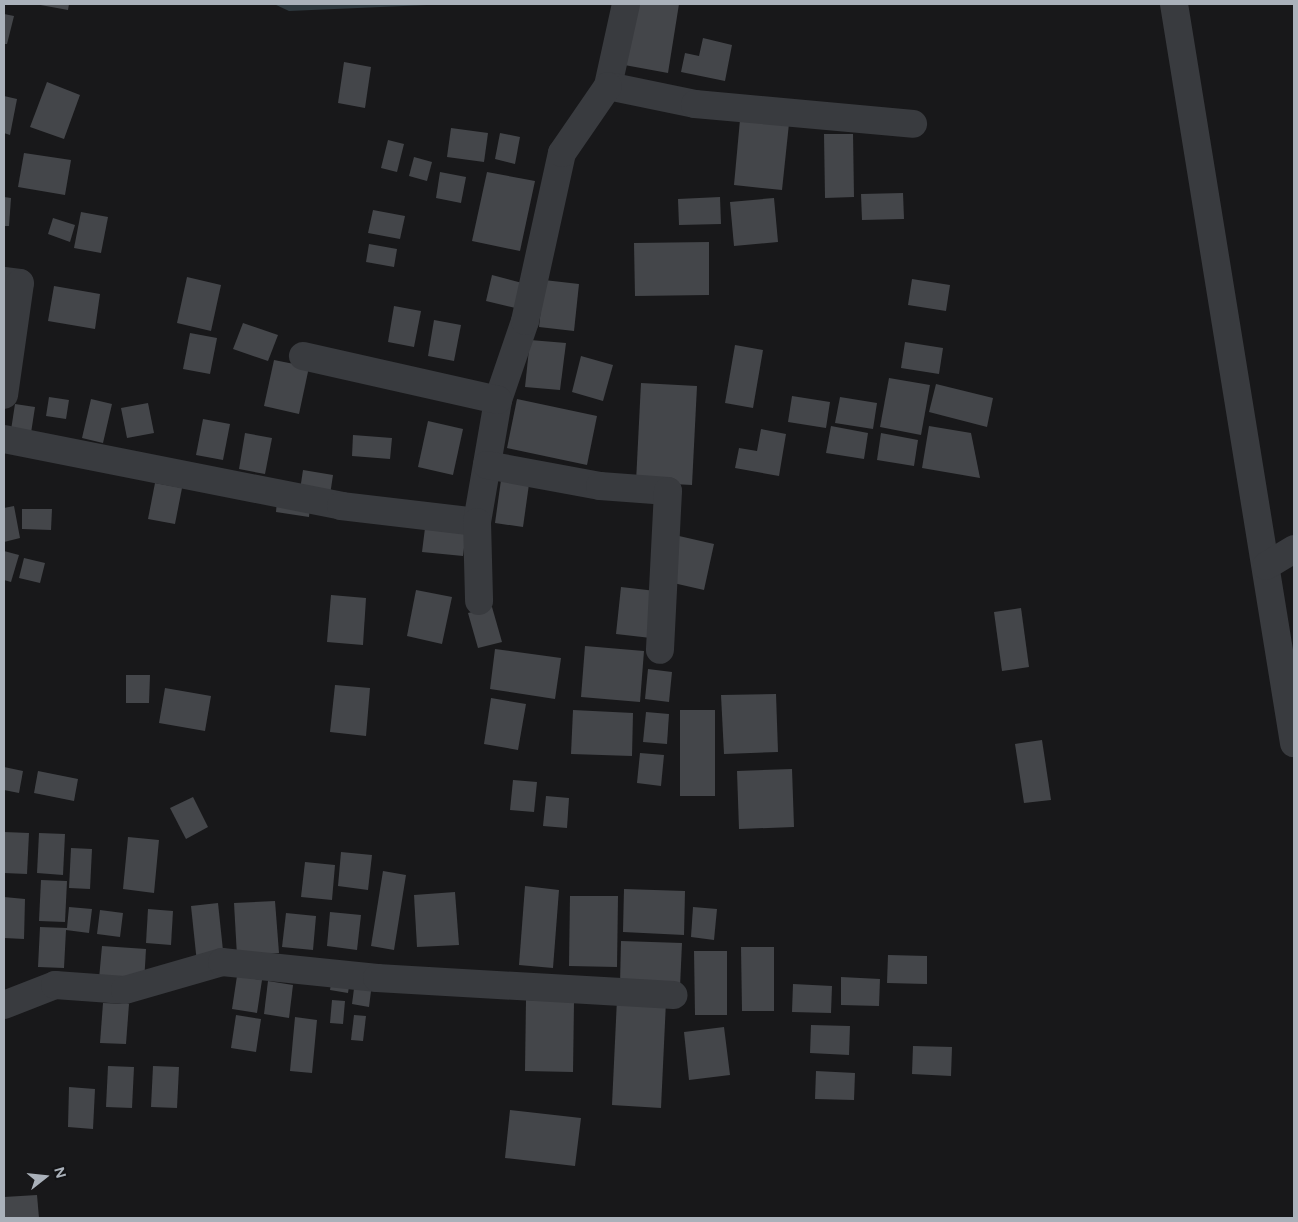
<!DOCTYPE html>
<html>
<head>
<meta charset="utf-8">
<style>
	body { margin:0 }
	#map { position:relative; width:1298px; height:1222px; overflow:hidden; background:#18181a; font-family:Figtree,sans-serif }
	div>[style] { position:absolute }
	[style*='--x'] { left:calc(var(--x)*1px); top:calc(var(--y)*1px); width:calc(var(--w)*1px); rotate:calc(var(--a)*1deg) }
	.water>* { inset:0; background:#2e393f }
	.building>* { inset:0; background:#44464a }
	.minor>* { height:28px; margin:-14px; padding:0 14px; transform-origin:14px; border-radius:14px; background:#393b3f }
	span { translate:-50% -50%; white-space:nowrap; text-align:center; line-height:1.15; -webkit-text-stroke:4px #131315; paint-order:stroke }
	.frame { position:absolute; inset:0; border:5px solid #aab1ba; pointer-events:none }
	.north { position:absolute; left:20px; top:1152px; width:50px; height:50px; -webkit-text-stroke:4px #131315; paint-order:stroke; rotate:74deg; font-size:14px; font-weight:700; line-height:20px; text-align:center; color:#aab1ba }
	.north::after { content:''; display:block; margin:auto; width:18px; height:22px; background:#aab1ba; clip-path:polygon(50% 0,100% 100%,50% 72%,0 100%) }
</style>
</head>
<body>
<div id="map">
	<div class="water">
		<i style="clip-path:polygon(274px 4px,450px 4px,289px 11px)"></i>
	</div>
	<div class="building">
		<i style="clip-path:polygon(35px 4px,69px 4px,68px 10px)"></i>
		<i style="clip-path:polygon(629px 4px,679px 4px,668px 73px,619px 64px)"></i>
		<i style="clip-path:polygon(4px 14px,14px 16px,7px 44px,4px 44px)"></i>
		<i style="clip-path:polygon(703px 38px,732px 45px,725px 81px,681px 72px,685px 53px,699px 56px)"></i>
		<i style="clip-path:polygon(344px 62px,371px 67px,365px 108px,338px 103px)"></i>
		<i style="clip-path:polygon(47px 82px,80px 95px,64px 139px,30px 127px)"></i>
		<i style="clip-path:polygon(4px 96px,17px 99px,10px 135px,4px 133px)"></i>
		<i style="clip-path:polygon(741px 109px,790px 114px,782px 190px,734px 185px)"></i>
		<i style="clip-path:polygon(451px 128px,488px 133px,484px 162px,447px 157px)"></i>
		<i style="clip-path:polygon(500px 133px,520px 137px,515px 164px,495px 159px)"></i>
		<i style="clip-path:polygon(824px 134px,853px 134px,854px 197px,825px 198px)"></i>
		<i style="clip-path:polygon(388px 140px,404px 144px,397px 172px,381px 168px)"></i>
		<i style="clip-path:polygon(24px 153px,71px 160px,65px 195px,18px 187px)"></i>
		<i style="clip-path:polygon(414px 157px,432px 162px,427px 181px,409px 176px)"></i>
		<i style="clip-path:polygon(440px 172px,466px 177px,461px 203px,436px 198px)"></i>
		<i style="clip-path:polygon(487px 172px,535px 181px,520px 251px,472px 241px)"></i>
		<i style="clip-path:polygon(903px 193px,904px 219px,862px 220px,861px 194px)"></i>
		<i style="clip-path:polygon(4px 197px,11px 198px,9px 226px,4px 226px)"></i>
		<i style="clip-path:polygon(720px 197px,721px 224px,679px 225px,678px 199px)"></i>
		<i style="clip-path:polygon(774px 198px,778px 242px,734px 246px,730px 202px)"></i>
		<i style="clip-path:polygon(373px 210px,405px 216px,400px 239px,368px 233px)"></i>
		<i style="clip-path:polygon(81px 212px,108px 217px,101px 253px,74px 248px)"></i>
		<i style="clip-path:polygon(53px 218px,75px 225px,70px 242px,48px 234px)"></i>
		<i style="clip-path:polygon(709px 242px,709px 295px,635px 296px,634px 243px)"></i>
		<i style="clip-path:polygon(369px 244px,397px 249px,394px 267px,366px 262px)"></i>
		<i style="clip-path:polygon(492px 275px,526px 284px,520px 309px,486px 301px)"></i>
		<i style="clip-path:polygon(187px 277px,221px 285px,211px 331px,177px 323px)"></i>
		<i style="clip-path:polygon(912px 279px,950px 285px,946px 311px,908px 305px)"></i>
		<i style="clip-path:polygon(544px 280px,579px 284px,574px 331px,539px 327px)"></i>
		<i style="clip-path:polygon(54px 286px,100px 294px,95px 329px,48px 321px)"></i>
		<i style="clip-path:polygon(394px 306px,421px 311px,414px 347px,388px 342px)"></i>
		<i style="clip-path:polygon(434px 320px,461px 325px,454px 361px,428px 356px)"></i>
		<i style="clip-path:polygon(243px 323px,278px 335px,268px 361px,233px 349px)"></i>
		<i style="clip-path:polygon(190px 333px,217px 338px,210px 374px,183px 369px)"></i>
		<i style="clip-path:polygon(530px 340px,566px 343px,560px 390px,525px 387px)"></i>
		<i style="clip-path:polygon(905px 342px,943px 348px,939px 374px,901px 368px)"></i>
		<i style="clip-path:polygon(735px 345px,763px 350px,753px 408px,725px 403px)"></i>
		<i style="clip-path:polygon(581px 356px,613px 365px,603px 401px,572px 392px)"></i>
		<i style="clip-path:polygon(274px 360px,309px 367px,299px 414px,264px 406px)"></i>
		<i style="clip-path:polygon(889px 378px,930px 385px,921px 435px,880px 427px)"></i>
		<i style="clip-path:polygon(641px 383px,697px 386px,692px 485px,636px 482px)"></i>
		<i style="clip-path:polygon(936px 384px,993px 398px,987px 427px,929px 412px)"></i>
		<i style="clip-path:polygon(792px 396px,830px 402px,826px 428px,788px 422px)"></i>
		<i style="clip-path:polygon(49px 397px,69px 400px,66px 419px,46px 416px)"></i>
		<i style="clip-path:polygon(840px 397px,877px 403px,873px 429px,835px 423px)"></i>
		<i style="clip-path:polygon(91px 399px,112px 404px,103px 443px,82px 438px)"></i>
		<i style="clip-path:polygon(517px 399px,597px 416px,587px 465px,507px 448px)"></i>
		<i style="clip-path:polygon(148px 403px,154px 433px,127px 438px,121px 408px)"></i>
		<i style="clip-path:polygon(15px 404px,35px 407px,31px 433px,11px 430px)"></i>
		<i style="clip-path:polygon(203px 419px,230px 424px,223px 460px,196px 455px)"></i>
		<i style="clip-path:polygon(428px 421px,463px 429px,453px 475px,418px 467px)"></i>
		<i style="clip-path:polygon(831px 426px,868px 433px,864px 459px,826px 453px)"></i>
		<i style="clip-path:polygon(929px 426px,971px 433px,980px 478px,922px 468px)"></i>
		<i style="clip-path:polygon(761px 429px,786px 434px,779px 476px,735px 468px,739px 448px,757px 451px)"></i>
		<i style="clip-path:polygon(245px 433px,272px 438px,265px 474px,239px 469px)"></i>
		<i style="clip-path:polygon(881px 433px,918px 440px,914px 466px,877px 460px)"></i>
		<i style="clip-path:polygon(353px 435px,392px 438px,390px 459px,352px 456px)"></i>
		<i style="clip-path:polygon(303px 470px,333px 475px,330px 495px,300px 490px)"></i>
		<i style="clip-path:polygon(502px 473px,530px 477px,523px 527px,495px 523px)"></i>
		<i style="clip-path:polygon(155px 483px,182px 488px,175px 524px,148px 519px)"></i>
		<i style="clip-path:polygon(277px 501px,310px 506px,309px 517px,276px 512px)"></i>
		<i style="clip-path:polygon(14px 506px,20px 538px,4px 542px,4px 508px)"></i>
		<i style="clip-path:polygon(22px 509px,52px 509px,51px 530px,22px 529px)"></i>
		<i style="clip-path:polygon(425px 528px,466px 532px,463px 556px,422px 552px)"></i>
		<i style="clip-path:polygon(679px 536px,714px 544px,704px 590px,669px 582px)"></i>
		<i style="clip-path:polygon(4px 551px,19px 555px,11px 582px,4px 580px)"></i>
		<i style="clip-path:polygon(24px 558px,45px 563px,40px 583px,19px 578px)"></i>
		<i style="clip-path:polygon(621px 587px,656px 591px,651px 638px,616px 634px)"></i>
		<i style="clip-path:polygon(416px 590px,452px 597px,442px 644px,407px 636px)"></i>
		<i style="clip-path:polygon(331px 595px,366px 598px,363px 645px,327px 642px)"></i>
		<i style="clip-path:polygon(492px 607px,502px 642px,478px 648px,468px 613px)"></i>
		<i style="clip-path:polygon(1021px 608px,1029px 667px,1002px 671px,994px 612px)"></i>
		<i style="clip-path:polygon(585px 646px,644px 651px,640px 702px,581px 697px)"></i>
		<i style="clip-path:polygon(495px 649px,561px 658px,555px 699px,490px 689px)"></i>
		<i style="clip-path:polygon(648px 669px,672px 672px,669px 702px,645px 699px)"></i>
		<i style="clip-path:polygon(126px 675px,150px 675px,149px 703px,126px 703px)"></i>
		<i style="clip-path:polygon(335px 685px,370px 688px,366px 736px,330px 732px)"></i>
		<i style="clip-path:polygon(165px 688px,211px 696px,205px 731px,159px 723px)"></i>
		<i style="clip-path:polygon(776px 694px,778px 752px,724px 754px,721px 695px)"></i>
		<i style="clip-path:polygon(491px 698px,526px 704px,518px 750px,484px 744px)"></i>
		<i style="clip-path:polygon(573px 710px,633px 713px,632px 756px,571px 754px)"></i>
		<i style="clip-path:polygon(680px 710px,715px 710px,715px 796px,680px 796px)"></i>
		<i style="clip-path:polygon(646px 712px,669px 714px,667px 744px,643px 742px)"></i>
		<i style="clip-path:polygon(1042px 740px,1051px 800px,1024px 803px,1015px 744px)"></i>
		<i style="clip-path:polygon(640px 753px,664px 755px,661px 786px,637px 783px)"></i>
		<i style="clip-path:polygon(4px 767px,23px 771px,19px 793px,4px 790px)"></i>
		<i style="clip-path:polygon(792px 769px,794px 827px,739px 829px,737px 771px)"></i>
		<i style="clip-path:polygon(38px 771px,78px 779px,74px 801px,34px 793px)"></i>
		<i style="clip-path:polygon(513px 780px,537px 782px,534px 812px,510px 810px)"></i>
		<i style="clip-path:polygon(546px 796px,569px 798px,567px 828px,543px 826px)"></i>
		<i style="clip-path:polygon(193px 797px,208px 827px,186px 839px,170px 808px)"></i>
		<i style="clip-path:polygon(4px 832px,29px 833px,27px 874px,4px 873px)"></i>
		<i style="clip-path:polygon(39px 833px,65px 834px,63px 875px,37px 873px)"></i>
		<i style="clip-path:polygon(128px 837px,159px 840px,154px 893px,123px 889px)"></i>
		<i style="clip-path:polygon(71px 848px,92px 849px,90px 889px,69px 888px)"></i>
		<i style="clip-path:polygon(341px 852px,372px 855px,368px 890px,338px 886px)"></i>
		<i style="clip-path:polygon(305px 862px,335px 865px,332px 900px,301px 897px)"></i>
		<i style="clip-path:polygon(383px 871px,406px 875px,394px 950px,371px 946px)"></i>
		<i style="clip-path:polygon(41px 880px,67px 881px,65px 922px,39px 921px)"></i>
		<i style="clip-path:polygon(525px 886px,559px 890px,553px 968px,519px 965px)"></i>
		<i style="clip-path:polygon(624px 889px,685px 891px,684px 935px,623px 932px)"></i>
		<i style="clip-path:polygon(455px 892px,459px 945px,417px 947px,414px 895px)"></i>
		<i style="clip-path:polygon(570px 896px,618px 896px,617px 967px,569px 966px)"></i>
		<i style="clip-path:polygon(4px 897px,25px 899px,24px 939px,4px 938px)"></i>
		<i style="clip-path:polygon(275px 901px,279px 953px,237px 956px,234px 903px)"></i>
		<i style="clip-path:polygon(218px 903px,224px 960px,197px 963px,191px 906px)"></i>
		<i style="clip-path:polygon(69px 907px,92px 909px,89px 933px,66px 930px,64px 968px,38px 967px,40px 927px,67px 928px)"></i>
		<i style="clip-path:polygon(693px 907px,717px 909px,714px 940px,691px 937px)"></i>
		<i style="clip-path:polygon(148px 909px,173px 911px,171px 945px,146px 943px)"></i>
		<i style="clip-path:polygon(100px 910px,123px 913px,120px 937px,97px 934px)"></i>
		<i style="clip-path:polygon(330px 912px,361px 915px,357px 950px,327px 946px)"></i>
		<i style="clip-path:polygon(286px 913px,316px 916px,313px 950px,282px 947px)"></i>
		<i style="clip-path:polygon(621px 941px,682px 943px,680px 987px,620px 985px)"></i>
		<i style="clip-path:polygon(102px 946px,146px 949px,144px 983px,99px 979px)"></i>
		<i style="clip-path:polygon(741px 947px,774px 947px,774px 1011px,742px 1011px)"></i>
		<i style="clip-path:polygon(694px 951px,727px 951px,727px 1015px,695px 1015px)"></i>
		<i style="clip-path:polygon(888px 955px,927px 956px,927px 984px,887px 983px)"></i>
		<i style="clip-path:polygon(237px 976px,262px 980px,257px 1013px,232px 1009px)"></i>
		<i style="clip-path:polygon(841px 977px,880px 979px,879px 1006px,841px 1005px)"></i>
		<i style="clip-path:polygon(332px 978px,350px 980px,348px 993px,330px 990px)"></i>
		<i style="clip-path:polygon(268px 981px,293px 985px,289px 1018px,264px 1014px)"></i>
		<i style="clip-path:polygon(355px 981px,372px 983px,369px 1007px,352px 1004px)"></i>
		<i style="clip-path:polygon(793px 984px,832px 986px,831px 1013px,792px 1012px)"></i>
		<i style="clip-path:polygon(617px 999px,666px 1001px,661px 1108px,612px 1105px)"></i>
		<i style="clip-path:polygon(332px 1000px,345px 1001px,343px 1024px,330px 1023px)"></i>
		<i style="clip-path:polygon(526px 1000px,574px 1002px,573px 1072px,525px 1071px)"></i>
		<i style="clip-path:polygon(103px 1003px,129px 1004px,126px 1044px,100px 1043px)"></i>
		<i style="clip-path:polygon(236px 1015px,261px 1019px,256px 1052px,231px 1048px)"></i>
		<i style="clip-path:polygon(354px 1015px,366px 1016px,363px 1041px,351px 1040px)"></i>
		<i style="clip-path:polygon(295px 1017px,317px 1020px,312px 1073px,290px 1071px)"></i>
		<i style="clip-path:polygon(811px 1025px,850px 1026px,849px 1055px,810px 1053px)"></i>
		<i style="clip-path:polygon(724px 1027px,730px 1075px,689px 1080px,684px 1032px)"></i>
		<i style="clip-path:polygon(913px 1046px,952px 1047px,951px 1076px,912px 1074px)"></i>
		<i style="clip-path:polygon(108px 1066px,134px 1067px,132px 1108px,106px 1107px)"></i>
		<i style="clip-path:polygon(153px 1066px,179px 1067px,177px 1108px,151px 1107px)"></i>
		<i style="clip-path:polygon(816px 1071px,855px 1073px,854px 1100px,815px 1099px)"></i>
		<i style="clip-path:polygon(69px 1087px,95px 1089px,93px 1129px,68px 1127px)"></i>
		<i style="clip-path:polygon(510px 1110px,581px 1118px,575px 1166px,505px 1158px)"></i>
		<i style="clip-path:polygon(37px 1195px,39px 1218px,4px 1218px,4px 1197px)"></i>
	</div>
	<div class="minor">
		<i style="--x:626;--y:4;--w:84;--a:102.4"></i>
		<i style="--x:608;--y:86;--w:89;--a:11.7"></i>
		<i style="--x:695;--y:104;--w:219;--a:5.2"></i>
		<i style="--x:1174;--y:4;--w:749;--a:80.78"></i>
		<i style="--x:4;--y:281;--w:16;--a:7"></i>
		<i style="--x:20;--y:283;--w:113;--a:98.1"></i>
		<i style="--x:498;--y:400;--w:83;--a:-71.1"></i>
		<i style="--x:525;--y:321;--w:172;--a:-77.6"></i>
		<i style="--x:562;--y:153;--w:81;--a:-55.5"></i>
		<i style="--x:4;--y:439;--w:344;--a:11.2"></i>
		<i style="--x:341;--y:506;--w:137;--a:6.7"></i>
		<i style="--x:477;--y:522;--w:124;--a:-80.2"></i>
		<i style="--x:498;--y:400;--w:200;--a:-167.3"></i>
		<i style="--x:487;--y:465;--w:115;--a:10.5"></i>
		<i style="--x:600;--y:486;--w:68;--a:4.2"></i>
		<i style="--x:668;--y:491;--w:159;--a:92.9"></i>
		<i style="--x:477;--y:522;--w:79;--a:88.5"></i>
		<i style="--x:1266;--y:566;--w:33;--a:-31"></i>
		<i style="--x:4;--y:1005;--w:55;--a:-21.4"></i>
		<i style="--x:55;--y:985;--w:70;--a:4.1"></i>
		<i style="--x:125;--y:990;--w:101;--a:-16.1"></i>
		<i style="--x:222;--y:962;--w:156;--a:5.9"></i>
		<i style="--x:377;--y:978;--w:297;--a:3.3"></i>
	</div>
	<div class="frame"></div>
	<div class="north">N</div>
</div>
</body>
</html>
